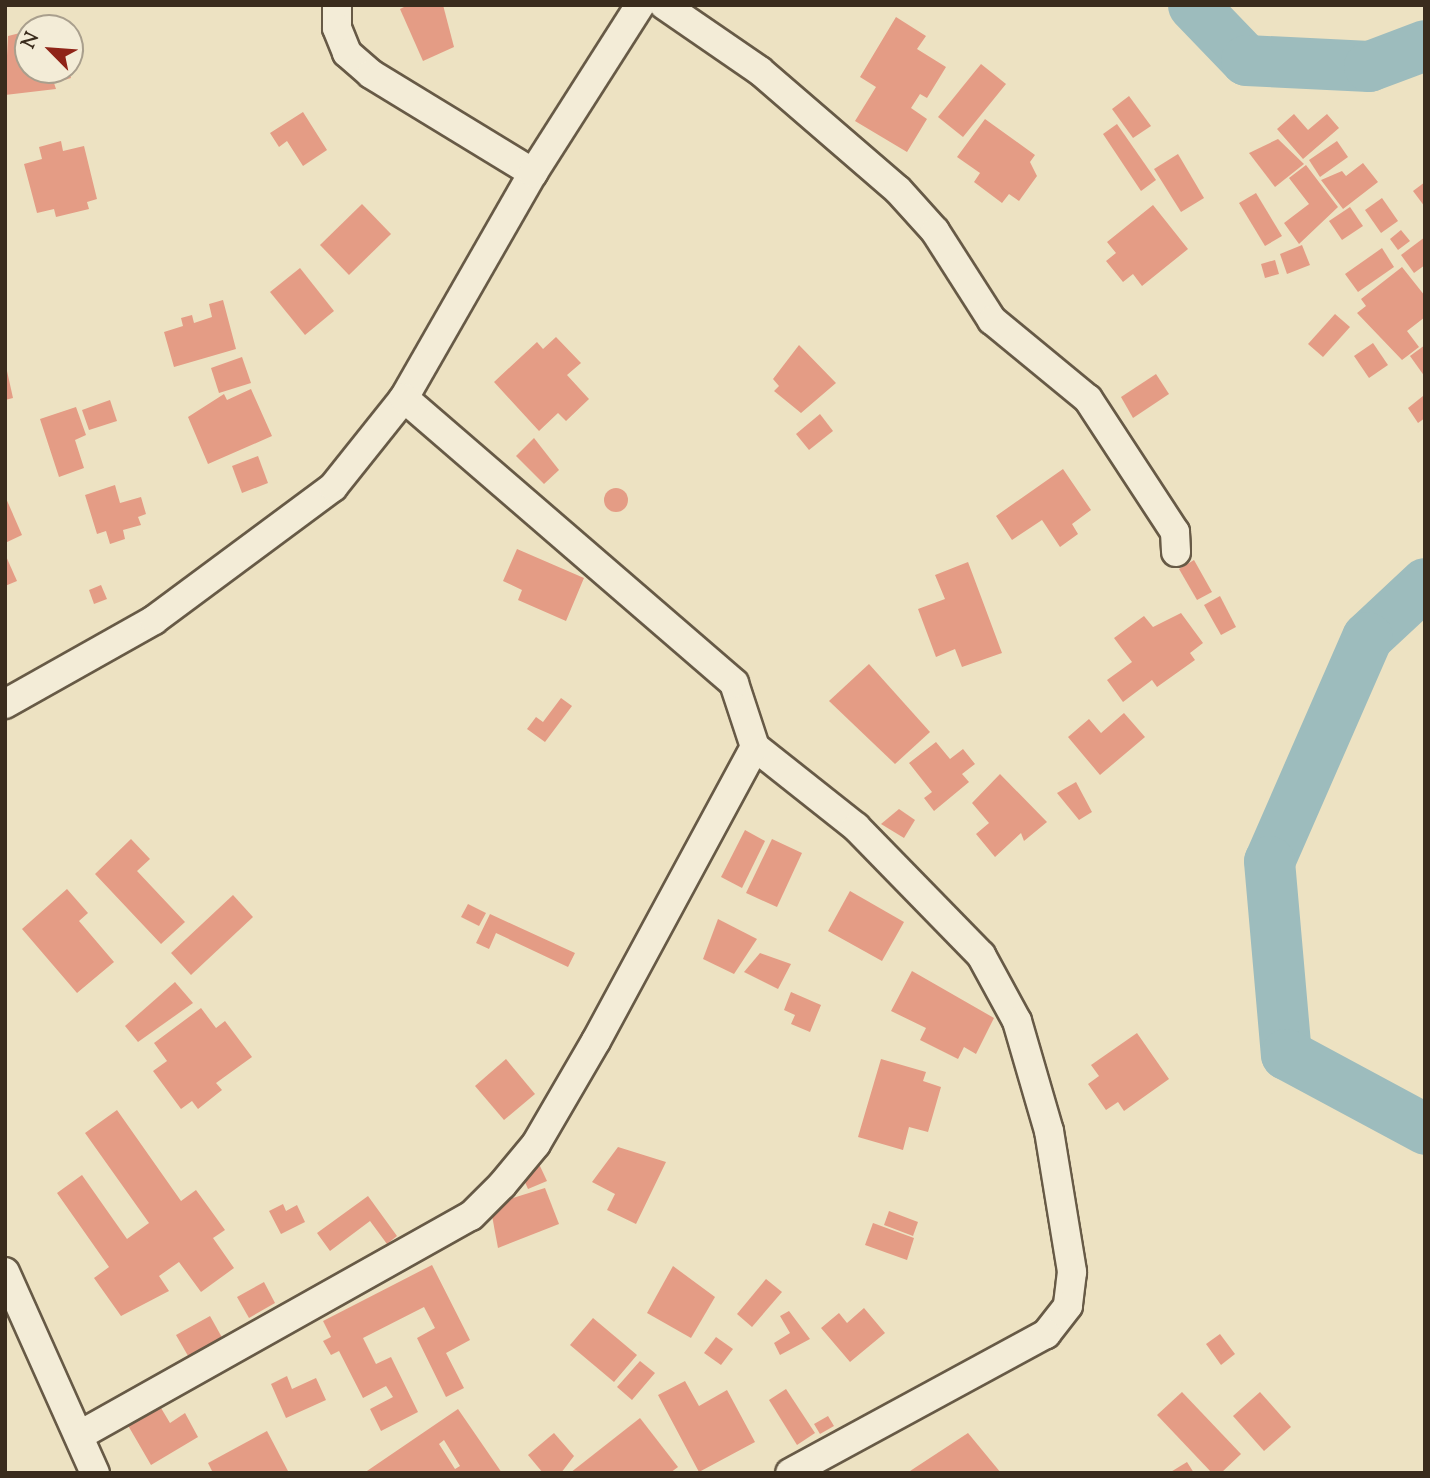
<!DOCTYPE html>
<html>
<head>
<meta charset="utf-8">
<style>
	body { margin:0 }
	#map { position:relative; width:1430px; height:1478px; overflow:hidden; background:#ede2c2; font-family:"Sorts Mill Goudy",serif }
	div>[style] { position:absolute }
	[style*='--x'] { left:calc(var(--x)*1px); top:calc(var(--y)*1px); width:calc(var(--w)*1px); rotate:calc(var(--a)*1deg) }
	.river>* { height:51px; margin:-25.5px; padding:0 25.5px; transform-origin:25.5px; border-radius:25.5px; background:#9dbcbd }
	.building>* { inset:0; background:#e49c85 }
	.round { border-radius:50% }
	.roads { filter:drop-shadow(2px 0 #675a46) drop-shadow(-2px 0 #675a46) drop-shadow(0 2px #675a46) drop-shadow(0 -2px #675a46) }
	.minor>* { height:28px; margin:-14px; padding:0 14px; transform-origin:14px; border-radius:14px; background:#f3ecd7 }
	span { translate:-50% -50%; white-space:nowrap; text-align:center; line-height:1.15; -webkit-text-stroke:5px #f3ecd7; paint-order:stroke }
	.frame { position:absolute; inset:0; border:7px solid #3a2c1d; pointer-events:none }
	.north { position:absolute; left:14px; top:14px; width:70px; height:70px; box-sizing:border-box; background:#f3ecd7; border:2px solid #a99f8d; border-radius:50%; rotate:295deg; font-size:19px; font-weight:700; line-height:28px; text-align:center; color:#3a2c1d }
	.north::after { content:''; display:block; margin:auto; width:24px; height:32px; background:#8f2418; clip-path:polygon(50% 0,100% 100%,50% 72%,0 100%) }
</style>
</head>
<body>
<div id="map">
	<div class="river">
		<i style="--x:1193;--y:5;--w:76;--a:46.1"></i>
		<i style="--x:1246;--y:60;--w:123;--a:2.8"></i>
		<i style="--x:1369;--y:66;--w:60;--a:-20.6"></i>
		<i style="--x:1425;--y:583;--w:79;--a:137"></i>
		<i style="--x:1367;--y:637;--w:244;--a:113.6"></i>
		<i style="--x:1269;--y:861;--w:194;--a:85"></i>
		<i style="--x:1286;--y:1054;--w:158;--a:28.3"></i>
	</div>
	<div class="building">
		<i style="clip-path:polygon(408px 5px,443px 5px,454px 47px,423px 61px,400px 9px)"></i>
		<i style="clip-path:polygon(896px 17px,926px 36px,917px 49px,946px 67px,927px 98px,920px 94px,911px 108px,927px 119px,907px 152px,855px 121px,876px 87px,860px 77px)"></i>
		<i style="clip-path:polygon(28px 31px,28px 70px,69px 70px,71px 78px,54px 83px,56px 89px,5px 95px,8px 36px)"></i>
		<i style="clip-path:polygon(981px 64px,1006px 84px,963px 137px,938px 117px)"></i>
		<i style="clip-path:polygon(1129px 96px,1151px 126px,1133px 138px,1112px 109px)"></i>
		<i style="clip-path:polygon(303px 112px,327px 150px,303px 166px,287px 141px,279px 147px,270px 133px)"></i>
		<i style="clip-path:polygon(1294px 114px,1308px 130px,1327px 114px,1339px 128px,1303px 159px,1277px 129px)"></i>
		<i style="clip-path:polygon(985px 119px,1035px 155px,1030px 162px,1037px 176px,1019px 201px,1009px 194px,1002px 203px,974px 182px,980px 173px,957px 157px)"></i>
		<i style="clip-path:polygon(1117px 124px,1156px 180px,1141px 191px,1103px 134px)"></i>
		<i style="clip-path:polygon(1278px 139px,1304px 164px,1275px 187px,1249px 153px)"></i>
		<i style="clip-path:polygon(61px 141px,63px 151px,84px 146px,97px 199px,87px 202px,89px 209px,56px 217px,54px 209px,37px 213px,24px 164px,42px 159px,39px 147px)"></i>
		<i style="clip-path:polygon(1337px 141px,1348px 157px,1320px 177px,1309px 160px)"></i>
		<i style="clip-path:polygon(1178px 154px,1204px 198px,1181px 212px,1154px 169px)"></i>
		<i style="clip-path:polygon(1363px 163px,1378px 182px,1343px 209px,1321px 180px,1342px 171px,1346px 176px)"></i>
		<i style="clip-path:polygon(1306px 165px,1338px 207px,1299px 244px,1284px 223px,1309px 204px,1289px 178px)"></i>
		<i style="clip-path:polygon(1425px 182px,1425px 207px,1413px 191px)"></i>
		<i style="clip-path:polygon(1256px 193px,1282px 236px,1265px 246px,1239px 203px)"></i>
		<i style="clip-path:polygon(1382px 198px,1398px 221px,1381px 233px,1365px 210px)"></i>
		<i style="clip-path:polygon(362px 204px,391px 234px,349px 275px,320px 245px)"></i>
		<i style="clip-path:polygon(1153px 205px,1188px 249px,1142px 286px,1133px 274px,1123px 282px,1106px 261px,1116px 253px,1107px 242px)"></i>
		<i style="clip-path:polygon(1350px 207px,1363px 226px,1342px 240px,1329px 221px)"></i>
		<i style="clip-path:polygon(1401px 230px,1410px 241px,1398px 250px,1390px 239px)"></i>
		<i style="clip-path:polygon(1425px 237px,1425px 265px,1414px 273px,1401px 255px)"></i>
		<i style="clip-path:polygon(1302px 245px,1310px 265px,1287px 274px,1280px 254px)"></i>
		<i style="clip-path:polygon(1382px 248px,1394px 267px,1358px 292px,1345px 274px)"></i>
		<i style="clip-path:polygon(1275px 260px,1279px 274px,1265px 278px,1261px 264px)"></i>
		<i style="clip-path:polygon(1402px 267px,1425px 296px,1425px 317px,1407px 331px,1419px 347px,1402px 360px,1357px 313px,1366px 306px,1361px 299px)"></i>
		<i style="clip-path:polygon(300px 268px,334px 311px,305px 335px,270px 292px)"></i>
		<i style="clip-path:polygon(223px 300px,236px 349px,174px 367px,164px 332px,183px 326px,181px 318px,192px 315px,194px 323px,212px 317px,209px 304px)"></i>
		<i style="clip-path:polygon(1335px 314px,1350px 327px,1323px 357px,1308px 344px)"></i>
		<i style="clip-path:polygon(556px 337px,581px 363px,567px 375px,589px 399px,566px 421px,558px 413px,539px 431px,494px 382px,537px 342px,543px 349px)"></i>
		<i style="clip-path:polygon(1373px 343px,1388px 365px,1369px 378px,1354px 356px)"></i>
		<i style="clip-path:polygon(799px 345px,836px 383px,801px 413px,774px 391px,779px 386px,773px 379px)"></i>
		<i style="clip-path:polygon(1425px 345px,1425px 377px,1410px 356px)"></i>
		<i style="clip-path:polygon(242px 357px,251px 383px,219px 393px,211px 368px)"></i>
		<i style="clip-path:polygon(5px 362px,13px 398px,5px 400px)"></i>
		<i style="clip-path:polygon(1156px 374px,1169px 394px,1133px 418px,1121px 397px)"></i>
		<i style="clip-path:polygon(251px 389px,272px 436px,208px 464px,188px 417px,224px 394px,227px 400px)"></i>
		<i style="clip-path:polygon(1423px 396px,1425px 418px,1418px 423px,1408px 408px)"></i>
		<i style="clip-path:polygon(110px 400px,117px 421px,89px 430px,82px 410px)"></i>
		<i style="clip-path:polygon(76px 407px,86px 435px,75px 440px,84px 468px,59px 477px,40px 419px)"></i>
		<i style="clip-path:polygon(820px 414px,833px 431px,809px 450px,796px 434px)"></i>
		<i style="clip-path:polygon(534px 438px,559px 470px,544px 484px,516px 456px)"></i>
		<i style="clip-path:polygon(258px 456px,268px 483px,242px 493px,232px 466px)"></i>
		<i style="clip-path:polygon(1063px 469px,1091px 510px,1072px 524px,1078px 534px,1060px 547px,1042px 520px,1012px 540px,996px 516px)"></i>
		<i style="clip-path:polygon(115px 485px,120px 503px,141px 497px,146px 514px,138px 517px,141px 525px,123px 530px,125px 539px,110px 544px,106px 531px,97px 534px,85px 495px)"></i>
		<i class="round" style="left:604px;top:488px;width:24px;height:24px"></i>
		<i style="clip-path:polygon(5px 496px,22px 535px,5px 543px)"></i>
		<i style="clip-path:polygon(517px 549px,584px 578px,566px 621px,518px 600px,522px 590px,503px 581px)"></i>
		<i style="clip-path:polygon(5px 554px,17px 581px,5px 586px)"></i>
		<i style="clip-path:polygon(1194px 560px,1212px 592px,1197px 600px,1179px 569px)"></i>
		<i style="clip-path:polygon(968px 562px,1002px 653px,962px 667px,955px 649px,936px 657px,918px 609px,945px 599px,935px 575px)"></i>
		<i style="clip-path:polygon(101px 585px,107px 599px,94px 604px,89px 590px)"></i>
		<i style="clip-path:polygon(1220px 596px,1236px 627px,1221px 635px,1204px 605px)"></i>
		<i style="clip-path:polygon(1181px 613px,1203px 643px,1190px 653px,1195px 660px,1157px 687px,1152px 680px,1123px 702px,1107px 680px,1132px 662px,1114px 638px,1144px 616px,1153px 627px)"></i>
		<i style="clip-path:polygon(869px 664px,930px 732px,895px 764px,829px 701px)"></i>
		<i style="clip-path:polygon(561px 698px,572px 706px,545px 742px,527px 729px,536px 717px,543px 722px)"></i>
		<i style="clip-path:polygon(1124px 713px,1145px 737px,1100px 775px,1068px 737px,1089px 719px,1101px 733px)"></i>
		<i style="clip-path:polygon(936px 742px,950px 759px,963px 749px,975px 764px,962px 774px,969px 782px,934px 811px,924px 798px,932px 792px,909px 763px)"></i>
		<i style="clip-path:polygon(1000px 774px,1047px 822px,1024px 841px,1021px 833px,995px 857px,976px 834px,989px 823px,972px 803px)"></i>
		<i style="clip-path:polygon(1076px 782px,1092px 812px,1079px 820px,1057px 793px)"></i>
		<i style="clip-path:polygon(899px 809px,915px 820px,904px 838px,881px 824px)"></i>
		<i style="clip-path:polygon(745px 830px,765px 841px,742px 888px,721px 877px)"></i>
		<i style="clip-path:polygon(131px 839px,150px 859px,137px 871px,185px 922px,161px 944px,95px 874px)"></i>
		<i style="clip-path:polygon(772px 839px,802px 853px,777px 907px,746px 893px)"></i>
		<i style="clip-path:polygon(67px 889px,88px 913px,79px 921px,114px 962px,77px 993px,22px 929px)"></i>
		<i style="clip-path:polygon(850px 891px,904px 922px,882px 961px,828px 931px)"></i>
		<i style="clip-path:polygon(233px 895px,253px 917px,191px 975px,171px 953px)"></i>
		<i style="clip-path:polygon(468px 904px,486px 913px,479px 926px,461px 917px)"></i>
		<i style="clip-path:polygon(490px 914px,575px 953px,568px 967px,496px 933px,489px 949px,476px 943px)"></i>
		<i style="clip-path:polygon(718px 919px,757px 939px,734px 974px,703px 959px)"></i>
		<i style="clip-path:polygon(760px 953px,791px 964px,778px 989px,744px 972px)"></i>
		<i style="clip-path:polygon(912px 971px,994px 1018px,976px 1054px,964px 1047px,958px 1059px,920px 1040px,926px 1028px,891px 1011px)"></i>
		<i style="clip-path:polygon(175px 982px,193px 1003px,138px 1042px,125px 1026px)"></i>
		<i style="clip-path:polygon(791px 992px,821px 1005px,810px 1032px,791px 1024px,795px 1015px,784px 1010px)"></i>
		<i style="clip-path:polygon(201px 1008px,216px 1028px,225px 1021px,252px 1057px,216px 1083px,222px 1090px,198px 1109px,192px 1101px,181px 1109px,153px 1071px,167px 1061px,154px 1043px)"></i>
		<i style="clip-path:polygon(1137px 1033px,1169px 1079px,1124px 1111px,1118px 1102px,1106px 1110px,1088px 1084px,1099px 1076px,1091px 1065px)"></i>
		<i style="clip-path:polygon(506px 1059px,535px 1094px,504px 1120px,475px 1086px)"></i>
		<i style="clip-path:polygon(881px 1059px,926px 1072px,923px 1081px,941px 1087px,928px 1132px,909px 1127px,903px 1150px,858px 1137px)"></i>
		<i style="clip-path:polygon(117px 1110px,181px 1201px,196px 1190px,225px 1230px,213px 1238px,234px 1268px,201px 1292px,179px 1262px,159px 1276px,169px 1291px,121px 1316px,94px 1278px,109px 1267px,57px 1193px,82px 1175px,127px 1239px,149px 1223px,85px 1133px)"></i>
		<i style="clip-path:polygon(618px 1147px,666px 1162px,636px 1224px,607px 1210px,615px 1194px,592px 1182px)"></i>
		<i style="clip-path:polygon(539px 1164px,547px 1181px,528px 1189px,521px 1173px)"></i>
		<i style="clip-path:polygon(545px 1188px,559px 1224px,498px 1248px,490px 1205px)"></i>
		<i style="clip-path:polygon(368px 1196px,397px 1236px,387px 1244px,370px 1221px,330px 1251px,317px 1233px)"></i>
		<i style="clip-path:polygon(283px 1204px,286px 1211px,297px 1205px,305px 1222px,281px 1234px,269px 1211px)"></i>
		<i style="clip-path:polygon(889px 1211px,918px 1222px,913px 1236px,884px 1225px)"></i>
		<i style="clip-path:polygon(873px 1223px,914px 1238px,907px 1260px,865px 1245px)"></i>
		<i style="clip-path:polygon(432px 1265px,470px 1340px,446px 1353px,464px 1388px,446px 1397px,417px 1338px,435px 1328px,424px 1307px,363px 1338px,376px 1364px,391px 1357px,418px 1412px,381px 1431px,370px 1409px,393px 1397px,386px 1386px,363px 1398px,339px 1351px,331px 1355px,323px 1341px,331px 1337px,323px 1321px)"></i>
		<i style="clip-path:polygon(673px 1266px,715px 1297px,691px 1338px,647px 1313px)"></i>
		<i style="clip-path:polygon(766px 1279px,782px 1292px,752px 1327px,737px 1314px)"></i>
		<i style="clip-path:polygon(264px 1282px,275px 1303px,249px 1318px,237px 1297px)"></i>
		<i style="clip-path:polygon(864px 1308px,885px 1333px,850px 1362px,821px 1328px,839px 1313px,847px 1323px)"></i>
		<i style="clip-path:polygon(789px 1311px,810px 1339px,780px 1355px,774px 1343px,790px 1333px,780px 1316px)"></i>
		<i style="clip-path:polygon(210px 1316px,224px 1341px,191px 1361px,176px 1335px)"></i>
		<i style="clip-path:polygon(593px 1318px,637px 1355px,614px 1382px,570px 1345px)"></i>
		<i style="clip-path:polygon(1220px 1334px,1235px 1354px,1221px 1365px,1206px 1344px)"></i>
		<i style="clip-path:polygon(716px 1337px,733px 1349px,721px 1365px,704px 1353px)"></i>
		<i style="clip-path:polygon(640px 1361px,655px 1373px,632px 1400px,617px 1387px)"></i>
		<i style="clip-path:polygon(287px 1376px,292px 1389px,316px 1378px,326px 1400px,286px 1418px,271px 1384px)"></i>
		<i style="clip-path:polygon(685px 1381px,699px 1406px,727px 1390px,755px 1442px,699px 1472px,658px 1395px)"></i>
		<i style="clip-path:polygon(786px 1389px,815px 1433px,797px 1445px,769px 1400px)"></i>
		<i style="clip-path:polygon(1182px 1392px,1241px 1454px,1221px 1473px,1212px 1473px,1157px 1415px)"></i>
		<i style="clip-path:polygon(1260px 1392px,1291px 1427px,1264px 1451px,1233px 1416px)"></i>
		<i style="clip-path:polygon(158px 1403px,170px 1423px,185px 1413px,198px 1437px,151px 1465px,126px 1422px)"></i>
		<i style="clip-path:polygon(evenodd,458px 1409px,502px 1473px,364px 1473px,458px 1409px,444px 1440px,460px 1466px,455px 1469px,439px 1444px,444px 1440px)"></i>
		<i style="clip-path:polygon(828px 1416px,834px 1426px,820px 1434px,814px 1424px)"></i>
		<i style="clip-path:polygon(640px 1418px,678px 1467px,670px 1473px,570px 1473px)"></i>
		<i style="clip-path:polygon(267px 1431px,289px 1473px,213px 1473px,208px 1463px)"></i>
		<i style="clip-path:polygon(554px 1433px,574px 1456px,561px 1473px,543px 1473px,528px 1455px)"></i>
		<i style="clip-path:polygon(968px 1433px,1001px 1473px,907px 1473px)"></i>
		<i style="clip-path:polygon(1187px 1462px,1194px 1473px,1169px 1473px)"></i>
	</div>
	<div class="roads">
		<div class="minor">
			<i style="--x:337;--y:5;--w:23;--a:90"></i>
			<i style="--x:337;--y:28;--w:27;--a:68"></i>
			<i style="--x:347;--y:53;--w:32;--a:41"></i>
			<i style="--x:371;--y:74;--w:190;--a:31.4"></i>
			<i style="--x:664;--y:5;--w:116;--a:34.5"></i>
			<i style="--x:760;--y:71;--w:182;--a:40.8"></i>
			<i style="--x:898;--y:190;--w:55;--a:47.9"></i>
			<i style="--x:935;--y:231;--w:106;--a:57.4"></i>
			<i style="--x:992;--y:320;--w:124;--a:39.5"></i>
			<i style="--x:1088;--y:399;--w:159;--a:56.8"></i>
			<i style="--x:1175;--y:532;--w:20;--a:87"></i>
			<i style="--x:5;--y:704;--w:171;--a:-29.4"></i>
			<i style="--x:154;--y:620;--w:223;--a:-36.6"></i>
			<i style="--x:333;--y:487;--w:114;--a:-51.4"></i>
			<i style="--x:404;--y:398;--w:259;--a:-60.2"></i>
			<i style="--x:533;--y:173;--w:199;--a:-57.5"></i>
			<i style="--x:755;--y:747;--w:129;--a:38.4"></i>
			<i style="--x:856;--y:827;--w:179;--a:45.7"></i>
			<i style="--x:981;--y:955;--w:75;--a:61.4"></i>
			<i style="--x:1017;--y:1021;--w:115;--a:73.8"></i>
			<i style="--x:1049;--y:1131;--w:143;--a:80.7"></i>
			<i style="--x:1072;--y:1272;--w:34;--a:97"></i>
			<i style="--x:1068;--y:1306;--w:36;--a:128"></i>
			<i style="--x:1046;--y:1334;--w:291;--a:151.5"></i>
			<i style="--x:5;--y:1272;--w:220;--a:65.9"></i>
			<i style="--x:80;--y:1435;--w:448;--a:-29.3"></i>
			<i style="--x:471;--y:1216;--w:44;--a:-45"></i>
			<i style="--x:502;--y:1185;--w:53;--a:-50.3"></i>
			<i style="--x:536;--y:1144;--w:119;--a:-59.8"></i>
			<i style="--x:596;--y:1041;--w:334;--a:-61.6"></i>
			<i style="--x:755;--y:747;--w:67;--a:-108.2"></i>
			<i style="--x:734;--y:683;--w:436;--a:-139.2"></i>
		</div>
	</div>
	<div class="frame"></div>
	<div class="north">N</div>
</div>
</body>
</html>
